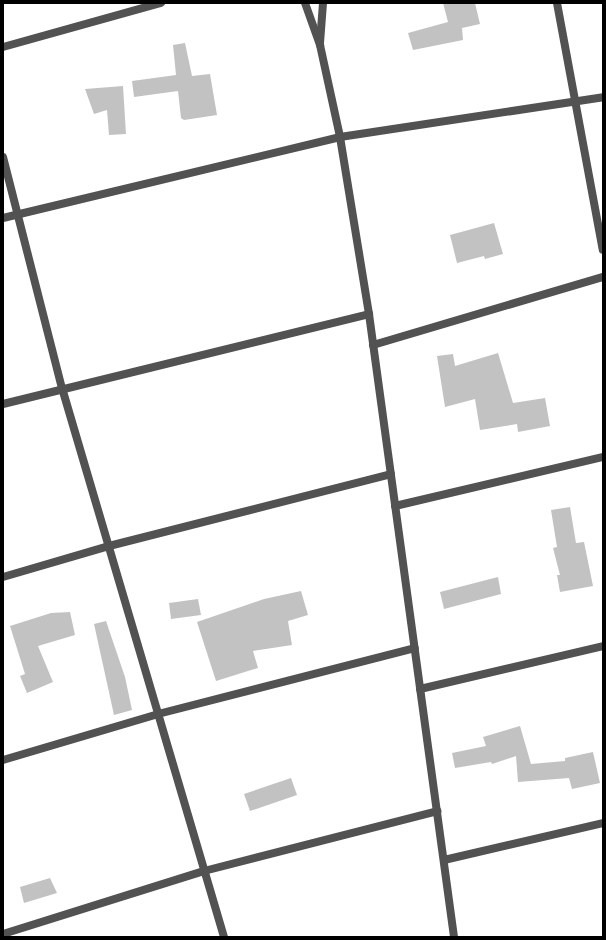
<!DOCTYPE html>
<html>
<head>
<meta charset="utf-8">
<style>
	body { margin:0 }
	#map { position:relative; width:606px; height:940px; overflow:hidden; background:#fff; font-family:Ubuntu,sans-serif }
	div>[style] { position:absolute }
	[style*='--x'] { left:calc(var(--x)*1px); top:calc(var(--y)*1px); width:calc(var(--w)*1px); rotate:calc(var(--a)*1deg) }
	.building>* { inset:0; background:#c2c2c2 }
	.minor>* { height:8px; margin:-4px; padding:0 4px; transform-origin:4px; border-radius:4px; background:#525252 }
	.tertiary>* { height:8px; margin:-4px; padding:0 4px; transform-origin:4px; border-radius:4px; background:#525252 }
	span { translate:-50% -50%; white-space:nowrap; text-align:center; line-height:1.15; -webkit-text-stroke:3px #fff; paint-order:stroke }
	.frame { position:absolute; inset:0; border:4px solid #000; pointer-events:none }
</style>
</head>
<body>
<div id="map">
	<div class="building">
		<i style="clip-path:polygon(443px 3px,475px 3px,480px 24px,462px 28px,463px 40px,413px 50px,408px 33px,448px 22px)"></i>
		<i style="clip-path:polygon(185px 43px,192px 76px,210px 74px,217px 115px,184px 120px,181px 118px,178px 91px,134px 97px,132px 81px,176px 75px,173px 45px)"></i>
		<i style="clip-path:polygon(123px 86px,126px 134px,109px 135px,107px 110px,94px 114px,85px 89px)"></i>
		<i style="clip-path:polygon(494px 223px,503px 254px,485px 259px,484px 256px,457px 263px,450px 235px)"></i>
		<i style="clip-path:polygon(498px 353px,513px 403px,545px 398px,550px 426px,518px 432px,517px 424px,480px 430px,475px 399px,445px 407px,437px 356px,453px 354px,455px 366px)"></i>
		<i style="clip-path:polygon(570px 507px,576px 543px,584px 542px,593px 586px,560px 592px,557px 575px,560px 575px,553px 548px,557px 547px,551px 510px)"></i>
		<i style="clip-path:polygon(498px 577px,501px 594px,444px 609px,440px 592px)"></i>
		<i style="clip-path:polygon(301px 591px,308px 615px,288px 621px,292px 645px,253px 651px,258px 668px,216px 681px,197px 622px,264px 599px)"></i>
		<i style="clip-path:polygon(198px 599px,201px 615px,171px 619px,169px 603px)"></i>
		<i style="clip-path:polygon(70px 612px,75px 635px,38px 646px,53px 682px,27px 693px,20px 676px,25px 674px,10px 626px,51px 613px)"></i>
		<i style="clip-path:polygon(106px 621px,125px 677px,132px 710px,114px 715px,94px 624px)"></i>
		<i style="clip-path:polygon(520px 726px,531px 764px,565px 761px,565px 758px,593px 752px,600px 783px,572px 789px,569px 778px,518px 782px,516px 756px,492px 764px,491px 762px,455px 768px,452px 753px,486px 746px,483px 737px)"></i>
		<i style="clip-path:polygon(291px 778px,297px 795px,250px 811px,244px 794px)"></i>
		<i style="clip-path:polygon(50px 878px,57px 893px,24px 903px,20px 887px)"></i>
	</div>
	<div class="minor">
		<i style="--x:557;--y:3;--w:251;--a:79.5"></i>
		<i style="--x:3;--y:47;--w:164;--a:-15.6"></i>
		<i style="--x:3;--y:157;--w:238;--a:75.7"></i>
		<i style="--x:62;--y:388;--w:572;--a:73.56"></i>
		<i style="--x:3;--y:218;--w:347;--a:-13.5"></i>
		<i style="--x:340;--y:137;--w:266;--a:-8.6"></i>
		<i style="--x:373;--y:345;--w:240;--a:-16.5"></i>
		<i style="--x:3;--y:404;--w:377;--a:-13.8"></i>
		<i style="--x:395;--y:506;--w:214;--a:-13.3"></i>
		<i style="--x:3;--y:577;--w:110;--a:-16.3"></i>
		<i style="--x:109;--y:546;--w:291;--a:-14.3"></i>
		<i style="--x:420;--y:689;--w:188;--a:-13.2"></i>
		<i style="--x:3;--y:760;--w:162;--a:-16.5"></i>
		<i style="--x:158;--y:714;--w:265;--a:-14.4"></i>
		<i style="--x:444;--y:860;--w:163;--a:-13.1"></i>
		<i style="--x:3;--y:934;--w:211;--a:-17.4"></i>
		<i style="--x:204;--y:871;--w:241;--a:-14.4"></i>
	</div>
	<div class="tertiary">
		<i style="--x:305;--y:3;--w:45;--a:70.3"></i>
		<i style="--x:320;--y:45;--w:94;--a:77.7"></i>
		<i style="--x:340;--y:137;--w:179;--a:80.7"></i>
		<i style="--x:369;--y:314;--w:629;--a:82.23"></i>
		<i style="--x:320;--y:43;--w:40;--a:-85.7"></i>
	</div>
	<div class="frame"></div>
</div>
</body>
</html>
